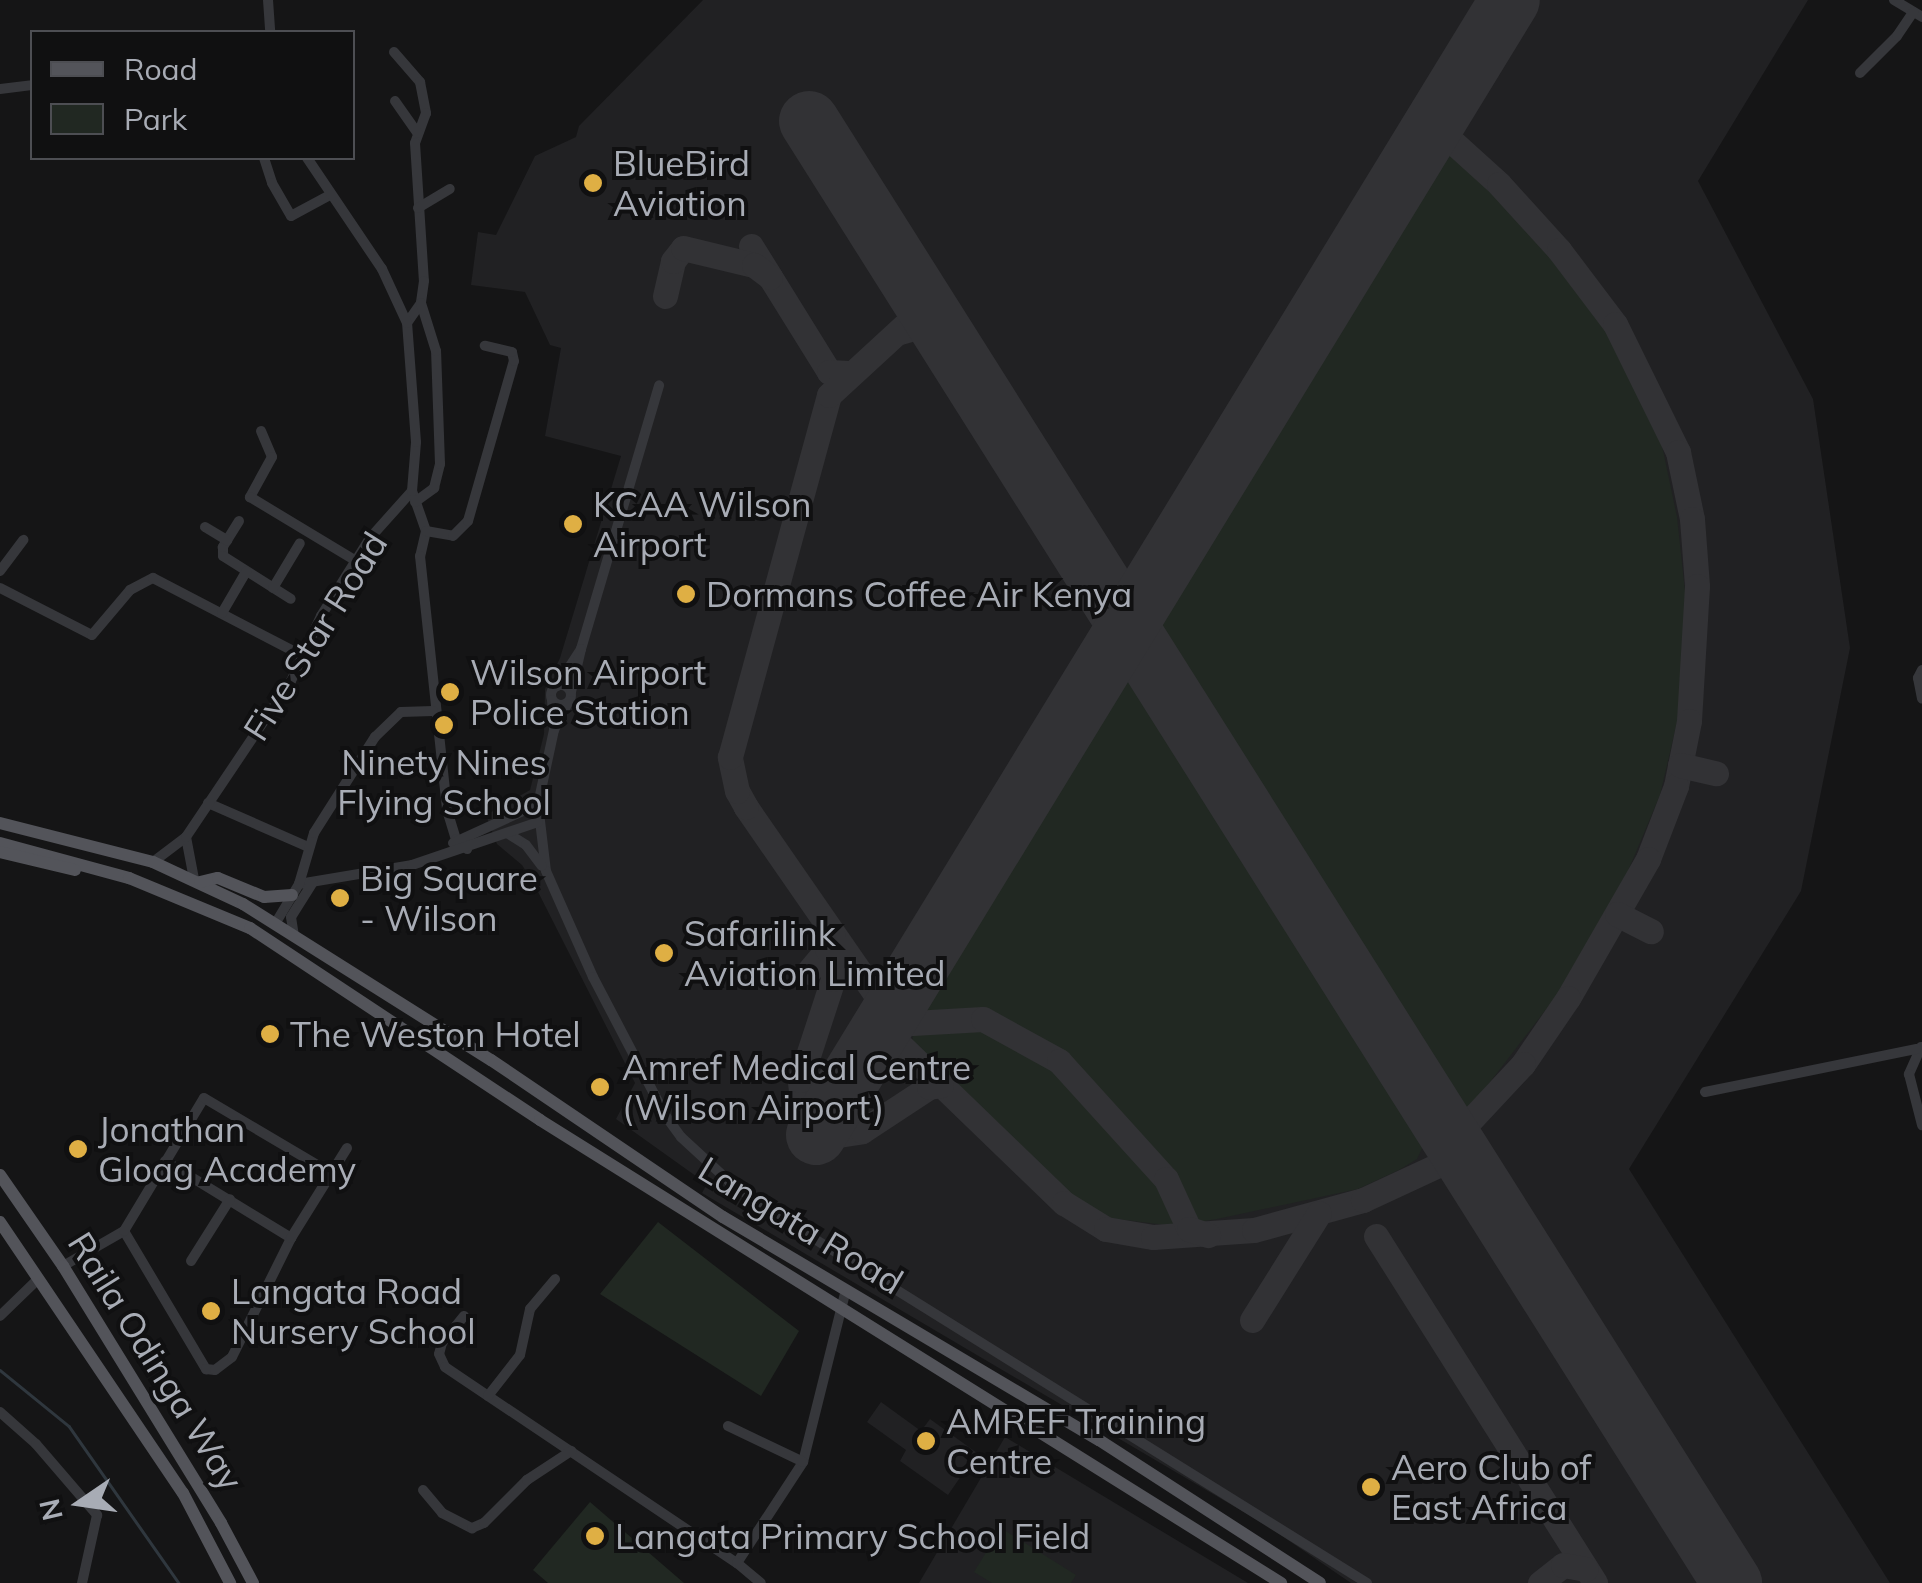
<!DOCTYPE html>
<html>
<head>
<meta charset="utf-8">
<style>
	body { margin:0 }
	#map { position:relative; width:1922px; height:1583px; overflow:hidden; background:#151516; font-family:Mulish,sans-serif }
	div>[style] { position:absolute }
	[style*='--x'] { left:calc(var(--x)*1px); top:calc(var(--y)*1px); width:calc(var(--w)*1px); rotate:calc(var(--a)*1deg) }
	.built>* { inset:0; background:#212123 }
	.green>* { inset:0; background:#212822 }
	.stream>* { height:2.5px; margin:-1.25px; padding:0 1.25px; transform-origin:1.25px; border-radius:1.25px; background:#2f373e }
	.taxiway>* { height:25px; margin:-12.5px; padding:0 12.5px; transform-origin:12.5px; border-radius:12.5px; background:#323235 }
	.runway>* { height:60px; margin:-30px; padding:0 30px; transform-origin:30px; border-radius:30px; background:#323235 }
	.minor>* { height:10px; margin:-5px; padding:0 5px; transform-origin:5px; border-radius:5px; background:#36373b }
	.minor>.ring { margin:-5px; padding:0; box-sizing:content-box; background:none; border:10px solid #36373b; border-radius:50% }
	.major>* { height:12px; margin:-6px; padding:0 6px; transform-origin:6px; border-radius:6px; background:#53545a }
	.dots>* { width:28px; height:28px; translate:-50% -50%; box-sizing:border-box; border:5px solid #101011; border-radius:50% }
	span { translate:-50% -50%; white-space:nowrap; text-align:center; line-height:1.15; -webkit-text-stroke:8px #101011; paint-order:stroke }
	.poi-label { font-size:35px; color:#a8acb5 }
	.left { translate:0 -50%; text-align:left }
	.street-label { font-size:35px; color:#a8acb5 }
	.legend { position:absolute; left:30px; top:30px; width:325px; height:130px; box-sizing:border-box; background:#101011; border:2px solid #4d4e53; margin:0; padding:12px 18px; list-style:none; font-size:30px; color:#a8acb5 }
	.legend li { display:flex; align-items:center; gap:20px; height:50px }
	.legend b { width:50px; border:2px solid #4d4e53 }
	.north { position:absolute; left:30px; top:1453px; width:100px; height:100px; -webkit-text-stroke:8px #101011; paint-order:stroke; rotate:257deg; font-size:28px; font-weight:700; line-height:40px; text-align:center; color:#a8acb5 }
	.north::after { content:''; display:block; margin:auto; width:35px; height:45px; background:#a8acb5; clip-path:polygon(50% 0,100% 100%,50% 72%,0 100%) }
</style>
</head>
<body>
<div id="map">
	<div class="built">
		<i style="clip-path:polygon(703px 0,1808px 0,1698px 181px,1813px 399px,1850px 648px,1801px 891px,1629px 1169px,1890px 1583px,1351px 1583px,1269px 1527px,702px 1193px,707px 1184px,616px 1119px,635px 1083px,533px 882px,522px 865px,497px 844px,486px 815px,530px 790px,544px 734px,545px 689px,560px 658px,621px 456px,545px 436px,561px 348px,550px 345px,525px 292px,471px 285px,478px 232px,496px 235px,535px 156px,576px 137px,579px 126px)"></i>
		<i style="clip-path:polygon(881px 1402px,921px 1431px,930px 1419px,977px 1453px,948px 1495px,900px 1461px,906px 1450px,867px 1422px)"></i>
		<i style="clip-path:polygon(1005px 1437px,1248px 1583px,919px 1583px)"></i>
	</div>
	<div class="green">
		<i style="clip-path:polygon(1450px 155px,1464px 160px,1514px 210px,1594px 312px,1631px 369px,1660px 436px,1677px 517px,1687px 610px,1681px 705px,1660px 795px,1628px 871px,1584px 960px,1460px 1121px,1157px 628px,1440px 158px)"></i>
		<i style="clip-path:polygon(1129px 676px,1141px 680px,1428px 1136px,1417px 1159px,1399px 1170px,1358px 1189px,1217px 1219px,1174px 1226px,1109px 1218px,1085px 1208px,913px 1043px,911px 1018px,1122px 680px)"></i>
		<i style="clip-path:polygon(658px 1222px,799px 1331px,761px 1396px,600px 1294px)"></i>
		<i style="clip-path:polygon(590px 1502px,684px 1583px,548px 1583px,533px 1570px)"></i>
		<i style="clip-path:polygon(1001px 1528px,1076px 1575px,1071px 1583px,992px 1583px,974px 1572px)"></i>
	</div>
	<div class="stream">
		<i style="--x:0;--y:1370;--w:89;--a:39.1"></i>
		<i style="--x:69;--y:1426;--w:192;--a:55"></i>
	</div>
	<div class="taxiway">
		<i style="--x:1434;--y:125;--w:88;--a:42.2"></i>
		<i style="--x:1499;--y:184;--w:89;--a:47.7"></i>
		<i style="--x:1559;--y:250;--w:93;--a:52.9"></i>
		<i style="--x:1615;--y:324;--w:143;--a:63.8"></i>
		<i style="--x:1678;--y:452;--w:68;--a:78.2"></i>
		<i style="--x:1692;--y:519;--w:67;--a:85.7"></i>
		<i style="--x:1697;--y:586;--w:135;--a:93.4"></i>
		<i style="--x:1689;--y:721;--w:66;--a:101.3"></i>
		<i style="--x:1676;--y:786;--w:78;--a:111"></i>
		<i style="--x:1648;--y:859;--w:160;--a:119.9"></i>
		<i style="--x:1568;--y:998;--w:80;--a:124.3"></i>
		<i style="--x:1523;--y:1064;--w:104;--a:133.1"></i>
		<i style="--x:751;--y:246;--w:148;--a:58.2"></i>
		<i style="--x:829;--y:372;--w:19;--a:3"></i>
		<i style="--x:665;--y:296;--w:36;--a:-77"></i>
		<i style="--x:673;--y:261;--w:16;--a:-52"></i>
		<i style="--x:683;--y:248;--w:73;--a:13.5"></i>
		<i style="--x:754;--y:265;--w:20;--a:37"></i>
		<i style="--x:900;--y:332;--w:22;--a:-16"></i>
		<i style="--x:921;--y:326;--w:23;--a:20"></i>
		<i style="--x:1680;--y:765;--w:37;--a:13"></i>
		<i style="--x:1617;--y:914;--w:38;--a:27"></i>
		<i style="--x:808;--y:972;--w:30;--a:-50"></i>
		<i style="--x:827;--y:949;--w:17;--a:10"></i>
		<i style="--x:904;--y:991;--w:18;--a:153"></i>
		<i style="--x:888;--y:999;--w:13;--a:-162"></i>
		<i style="--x:876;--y:995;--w:229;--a:-124.7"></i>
		<i style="--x:746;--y:807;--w:18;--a:-119"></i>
		<i style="--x:737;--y:791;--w:35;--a:-102"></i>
		<i style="--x:730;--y:757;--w:375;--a:-74.7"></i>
		<i style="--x:829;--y:395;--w:117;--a:-42.6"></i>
		<i style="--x:915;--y:316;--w:20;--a:-79"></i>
		<i style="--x:904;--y:991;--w:50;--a:100.4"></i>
		<i style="--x:895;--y:1040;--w:235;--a:44"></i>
		<i style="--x:1064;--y:1203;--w:49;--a:31.8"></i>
		<i style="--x:1106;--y:1229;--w:48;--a:9.7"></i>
		<i style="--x:1153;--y:1237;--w:101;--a:-4"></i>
		<i style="--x:1254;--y:1230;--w:113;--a:-15.4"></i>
		<i style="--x:1363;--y:1200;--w:95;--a:-24.9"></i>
		<i style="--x:1449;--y:1160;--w:17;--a:24"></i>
		<i style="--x:1465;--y:1167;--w:36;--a:53"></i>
		<i style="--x:895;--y:1024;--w:88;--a:-3.3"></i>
		<i style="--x:983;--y:1019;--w:87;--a:28.9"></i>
		<i style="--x:1059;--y:1061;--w:159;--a:47.8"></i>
		<i style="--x:1166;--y:1179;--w:55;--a:65.3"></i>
		<i style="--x:1189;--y:1229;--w:20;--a:18"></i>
		<i style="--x:804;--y:1115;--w:35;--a:-97"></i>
		<i style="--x:800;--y:1080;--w:106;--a:-71.9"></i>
		<i style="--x:833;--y:979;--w:42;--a:-90"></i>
		<i style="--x:832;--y:1136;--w:30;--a:-9"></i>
		<i style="--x:862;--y:1131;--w:80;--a:-33.3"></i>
		<i style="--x:929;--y:1087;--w:12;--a:-9"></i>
		<i style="--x:1376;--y:1236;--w:410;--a:57.7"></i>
		<i style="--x:1252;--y:1320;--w:126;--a:-57.9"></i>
		<i style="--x:1540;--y:1583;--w:29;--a:-38"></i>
		<i style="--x:1563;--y:1565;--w:23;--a:10"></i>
	</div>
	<div class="runway">
		<i style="--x:809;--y:121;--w:1729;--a:57.73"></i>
		<i style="--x:816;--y:1135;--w:1330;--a:-58.56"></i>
	</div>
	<div class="minor">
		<i style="--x:268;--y:0;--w:32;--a:86"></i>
		<i style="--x:1894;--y:0;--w:33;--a:31"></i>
		<i style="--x:394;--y:52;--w:40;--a:49"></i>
		<i style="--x:420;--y:82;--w:32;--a:79"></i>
		<i style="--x:426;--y:113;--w:32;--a:110"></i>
		<i style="--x:415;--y:143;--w:138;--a:86.3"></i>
		<i style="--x:424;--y:281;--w:22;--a:98"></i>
		<i style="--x:421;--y:303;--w:24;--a:125"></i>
		<i style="--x:1860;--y:73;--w:52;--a:-45"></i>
		<i style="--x:1897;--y:36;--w:29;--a:-56"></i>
		<i style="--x:0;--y:89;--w:32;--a:-7"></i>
		<i style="--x:395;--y:101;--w:39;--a:55"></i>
		<i style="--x:264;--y:158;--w:26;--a:72"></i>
		<i style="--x:272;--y:183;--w:38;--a:60"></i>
		<i style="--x:291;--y:216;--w:44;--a:-28.3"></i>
		<i style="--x:418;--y:208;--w:37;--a:-31"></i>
		<i style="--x:261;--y:431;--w:28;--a:67"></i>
		<i style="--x:272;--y:457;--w:46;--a:118.8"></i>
		<i style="--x:250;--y:497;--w:124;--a:31.1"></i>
		<i style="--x:412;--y:491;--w:42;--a:70.7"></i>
		<i style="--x:426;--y:531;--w:26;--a:103"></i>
		<i style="--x:420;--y:556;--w:255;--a:83.9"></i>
		<i style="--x:447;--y:810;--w:30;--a:73"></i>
		<i style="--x:456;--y:839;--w:15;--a:42"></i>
		<i style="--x:415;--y:502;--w:24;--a:-36"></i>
		<i style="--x:434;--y:488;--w:25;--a:-76"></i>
		<i style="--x:440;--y:464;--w:113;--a:-92"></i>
		<i style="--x:436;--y:351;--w:50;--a:-107.4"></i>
		<i style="--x:239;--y:521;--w:31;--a:122"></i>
		<i style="--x:223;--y:547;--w:9;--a:90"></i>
		<i style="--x:223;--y:556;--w:80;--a:32.3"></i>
		<i style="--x:205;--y:527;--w:26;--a:31"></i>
		<i style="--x:426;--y:531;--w:27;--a:10"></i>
		<i style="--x:453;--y:536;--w:21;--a:-45"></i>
		<i style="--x:468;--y:521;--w:166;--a:-74"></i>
		<i style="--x:514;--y:361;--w:9;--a:-103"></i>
		<i style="--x:512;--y:352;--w:28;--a:-167"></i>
		<i style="--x:0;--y:571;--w:39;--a:-53"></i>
		<i style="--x:0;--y:588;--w:103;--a:27.1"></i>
		<i style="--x:92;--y:635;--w:59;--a:-49.8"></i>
		<i style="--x:130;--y:590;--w:26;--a:-28"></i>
		<i style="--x:153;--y:578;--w:169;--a:27.5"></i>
		<i style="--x:273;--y:588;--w:52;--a:-59"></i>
		<i style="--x:222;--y:613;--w:48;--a:-59.7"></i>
		<i style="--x:581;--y:649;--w:275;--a:-73.5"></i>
		<i style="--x:1922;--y:670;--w:9;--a:117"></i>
		<i style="--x:1918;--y:678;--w:21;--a:79"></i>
		<i class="ring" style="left:551px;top:685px;width:10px;height:10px"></i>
		<i style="--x:557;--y:686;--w:44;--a:-57"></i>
		<i style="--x:581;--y:649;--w:44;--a:103.1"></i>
		<i style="--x:552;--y:700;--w:30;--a:86"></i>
		<i style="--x:554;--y:730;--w:29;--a:-63"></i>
		<i style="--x:554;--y:730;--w:76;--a:102.2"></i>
		<i style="--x:538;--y:804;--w:67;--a:83.2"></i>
		<i style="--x:546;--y:871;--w:116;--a:66.1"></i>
		<i style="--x:593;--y:977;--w:156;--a:62.4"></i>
		<i style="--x:665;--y:1115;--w:27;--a:54"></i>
		<i style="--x:681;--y:1137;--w:69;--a:42.7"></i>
		<i style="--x:732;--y:1184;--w:88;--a:33.9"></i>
		<i style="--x:805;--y:1233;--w:662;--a:31.91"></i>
		<i style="--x:208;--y:803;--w:107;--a:23.7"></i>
		<i style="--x:507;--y:833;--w:22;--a:32"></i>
		<i style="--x:526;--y:845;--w:26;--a:53"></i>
		<i style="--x:186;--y:837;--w:43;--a:79.2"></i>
		<i style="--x:453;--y:843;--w:94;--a:-24.6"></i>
		<i style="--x:153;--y:862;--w:41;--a:-37.1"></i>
		<i style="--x:186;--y:837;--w:188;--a:-56.1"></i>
		<i style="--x:291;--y:681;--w:72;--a:-65.2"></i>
		<i style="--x:321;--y:616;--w:92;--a:-57.9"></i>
		<i style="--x:370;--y:538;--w:63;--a:-48.2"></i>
		<i style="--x:412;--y:491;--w:49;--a:-85.3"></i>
		<i style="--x:416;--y:442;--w:119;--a:-94.3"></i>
		<i style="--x:407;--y:323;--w:60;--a:-114.8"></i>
		<i style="--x:382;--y:269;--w:134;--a:-124"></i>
		<i style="--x:299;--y:884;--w:115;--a:-9.5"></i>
		<i style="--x:412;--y:865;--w:133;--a:-18.8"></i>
		<i style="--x:275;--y:924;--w:47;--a:-59"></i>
		<i style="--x:299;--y:884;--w:53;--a:-73.6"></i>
		<i style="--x:314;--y:833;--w:114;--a:-57.6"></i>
		<i style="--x:375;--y:737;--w:36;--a:-44"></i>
		<i style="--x:401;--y:712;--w:32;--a:-2"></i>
		<i style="--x:294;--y:936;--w:19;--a:-99"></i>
		<i style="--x:291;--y:917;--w:41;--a:-57.8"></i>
		<i style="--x:1921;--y:1047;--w:30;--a:114"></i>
		<i style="--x:1909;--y:1074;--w:53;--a:75.7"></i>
		<i style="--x:1705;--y:1092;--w:216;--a:-11.5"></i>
		<i style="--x:165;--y:1161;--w:148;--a:31.4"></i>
		<i style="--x:124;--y:1231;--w:161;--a:59.3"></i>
		<i style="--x:206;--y:1369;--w:9;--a:6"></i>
		<i style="--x:215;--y:1370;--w:21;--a:-37"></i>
		<i style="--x:232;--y:1357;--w:133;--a:-63.6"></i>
		<i style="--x:291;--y:1238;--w:106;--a:-58.1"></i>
		<i style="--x:191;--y:1261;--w:73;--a:-57.8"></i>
		<i style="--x:63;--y:1266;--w:70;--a:-29.8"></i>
		<i style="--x:124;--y:1231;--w:155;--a:-59"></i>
		<i style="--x:204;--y:1098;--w:145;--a:30.6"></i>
		<i style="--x:0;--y:1316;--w:53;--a:-44.2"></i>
		<i style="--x:464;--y:1316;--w:35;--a:129"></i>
		<i style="--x:442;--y:1343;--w:11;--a:105"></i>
		<i style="--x:439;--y:1354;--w:14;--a:65"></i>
		<i style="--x:445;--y:1367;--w:352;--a:33.9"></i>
		<i style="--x:737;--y:1563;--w:121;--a:-56.8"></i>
		<i style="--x:803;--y:1462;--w:177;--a:-76"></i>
		<i style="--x:488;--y:1396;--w:52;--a:-52"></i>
		<i style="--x:520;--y:1355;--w:47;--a:-77.7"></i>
		<i style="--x:530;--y:1309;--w:39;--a:-50"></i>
		<i style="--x:0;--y:1412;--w:48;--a:41.6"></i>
		<i style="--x:36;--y:1444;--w:94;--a:49.3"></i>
		<i style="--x:97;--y:1515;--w:70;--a:102.4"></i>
		<i style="--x:728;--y:1426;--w:83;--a:25.6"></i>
		<i style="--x:423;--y:1490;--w:30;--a:50"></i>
		<i style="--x:442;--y:1513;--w:34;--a:27"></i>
		<i style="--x:472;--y:1528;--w:13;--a:-23"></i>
		<i style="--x:484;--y:1523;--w:61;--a:-45"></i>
		<i style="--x:527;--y:1480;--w:53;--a:-33.4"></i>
		<i style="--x:737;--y:1563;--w:31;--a:40"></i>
	</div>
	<div class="major">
		<i style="--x:0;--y:823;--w:158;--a:14.3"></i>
		<i style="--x:153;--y:862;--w:99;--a:25"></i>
		<i style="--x:243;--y:904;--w:293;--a:32.2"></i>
		<i style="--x:491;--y:1060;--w:280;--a:34.1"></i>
		<i style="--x:723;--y:1217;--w:437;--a:30.7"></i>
		<i style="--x:1099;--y:1440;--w:263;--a:32.9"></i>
		<i style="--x:0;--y:843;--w:134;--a:15.2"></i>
		<i style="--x:129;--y:878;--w:131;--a:22.5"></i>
		<i style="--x:250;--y:928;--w:348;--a:33.5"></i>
		<i style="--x:540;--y:1120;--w:874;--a:32"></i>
		<i style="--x:0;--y:852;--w:77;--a:13.5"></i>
		<i style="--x:200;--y:882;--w:18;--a:-13"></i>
		<i style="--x:218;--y:878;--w:50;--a:22.4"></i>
		<i style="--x:264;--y:897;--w:28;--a:-4"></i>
		<i style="--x:0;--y:1175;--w:111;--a:55.3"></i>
		<i style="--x:63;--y:1266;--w:302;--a:58.4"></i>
		<i style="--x:221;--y:1523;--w:68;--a:61.9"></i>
		<i style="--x:0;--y:1222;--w:327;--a:56"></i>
		<i style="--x:183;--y:1493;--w:102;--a:62.4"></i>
	</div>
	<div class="dots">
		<i style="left:593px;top:183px;background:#dfaf44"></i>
		<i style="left:573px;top:524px;background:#dfaf44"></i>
		<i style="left:686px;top:594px;background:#dfaf44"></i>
		<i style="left:450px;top:692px;background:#dfaf44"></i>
		<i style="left:444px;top:725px;background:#dfaf44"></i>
		<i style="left:340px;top:898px;background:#dfaf44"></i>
		<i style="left:664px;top:953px;background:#dfaf44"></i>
		<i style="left:270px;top:1034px;background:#dfaf44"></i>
		<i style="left:600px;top:1087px;background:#dfaf44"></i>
		<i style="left:78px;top:1149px;background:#dfaf44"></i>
		<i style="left:211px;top:1311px;background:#dfaf44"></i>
		<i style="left:926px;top:1441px;background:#dfaf44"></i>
		<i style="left:1371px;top:1487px;background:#dfaf44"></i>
		<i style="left:595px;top:1536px;background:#dfaf44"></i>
	</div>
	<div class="poi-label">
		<span class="left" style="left:613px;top:183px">BlueBird<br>Aviation</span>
		<span class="left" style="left:593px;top:524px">KCAA Wilson<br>Airport</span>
		<span class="left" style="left:706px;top:594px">Dormans Coffee Air Kenya</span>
		<span class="left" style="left:470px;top:692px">Wilson Airport<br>Police Station</span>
		<span style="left:444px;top:782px">Ninety Nines<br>Flying School</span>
		<span class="left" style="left:360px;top:898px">Big Square<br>- Wilson</span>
		<span class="left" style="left:684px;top:953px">Safarilink<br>Aviation Limited</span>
		<span class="left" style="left:290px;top:1034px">The Weston Hotel</span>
		<span class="left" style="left:622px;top:1087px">Amref Medical Centre<br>(Wilson Airport)</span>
		<span class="left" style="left:98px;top:1149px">Jonathan<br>Gloag Academy</span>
		<span class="left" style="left:231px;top:1311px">Langata Road<br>Nursery School</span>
		<span class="left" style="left:946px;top:1441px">AMREF Training<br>Centre</span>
		<span class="left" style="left:1391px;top:1487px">Aero Club of<br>East Africa</span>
		<span class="left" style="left:615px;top:1536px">Langata Primary School Field</span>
	</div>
	<div class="street-label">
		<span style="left:315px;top:636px;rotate:-58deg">Five Star Road</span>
		<span style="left:801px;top:1225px;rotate:31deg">Langata Road</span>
		<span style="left:156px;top:1361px;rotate:58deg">Raila Odinga Way</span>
	</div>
	<ul class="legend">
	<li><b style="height:12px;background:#53545a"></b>Road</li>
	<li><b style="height:28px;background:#212822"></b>Park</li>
	</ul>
	<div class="north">N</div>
</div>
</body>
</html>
